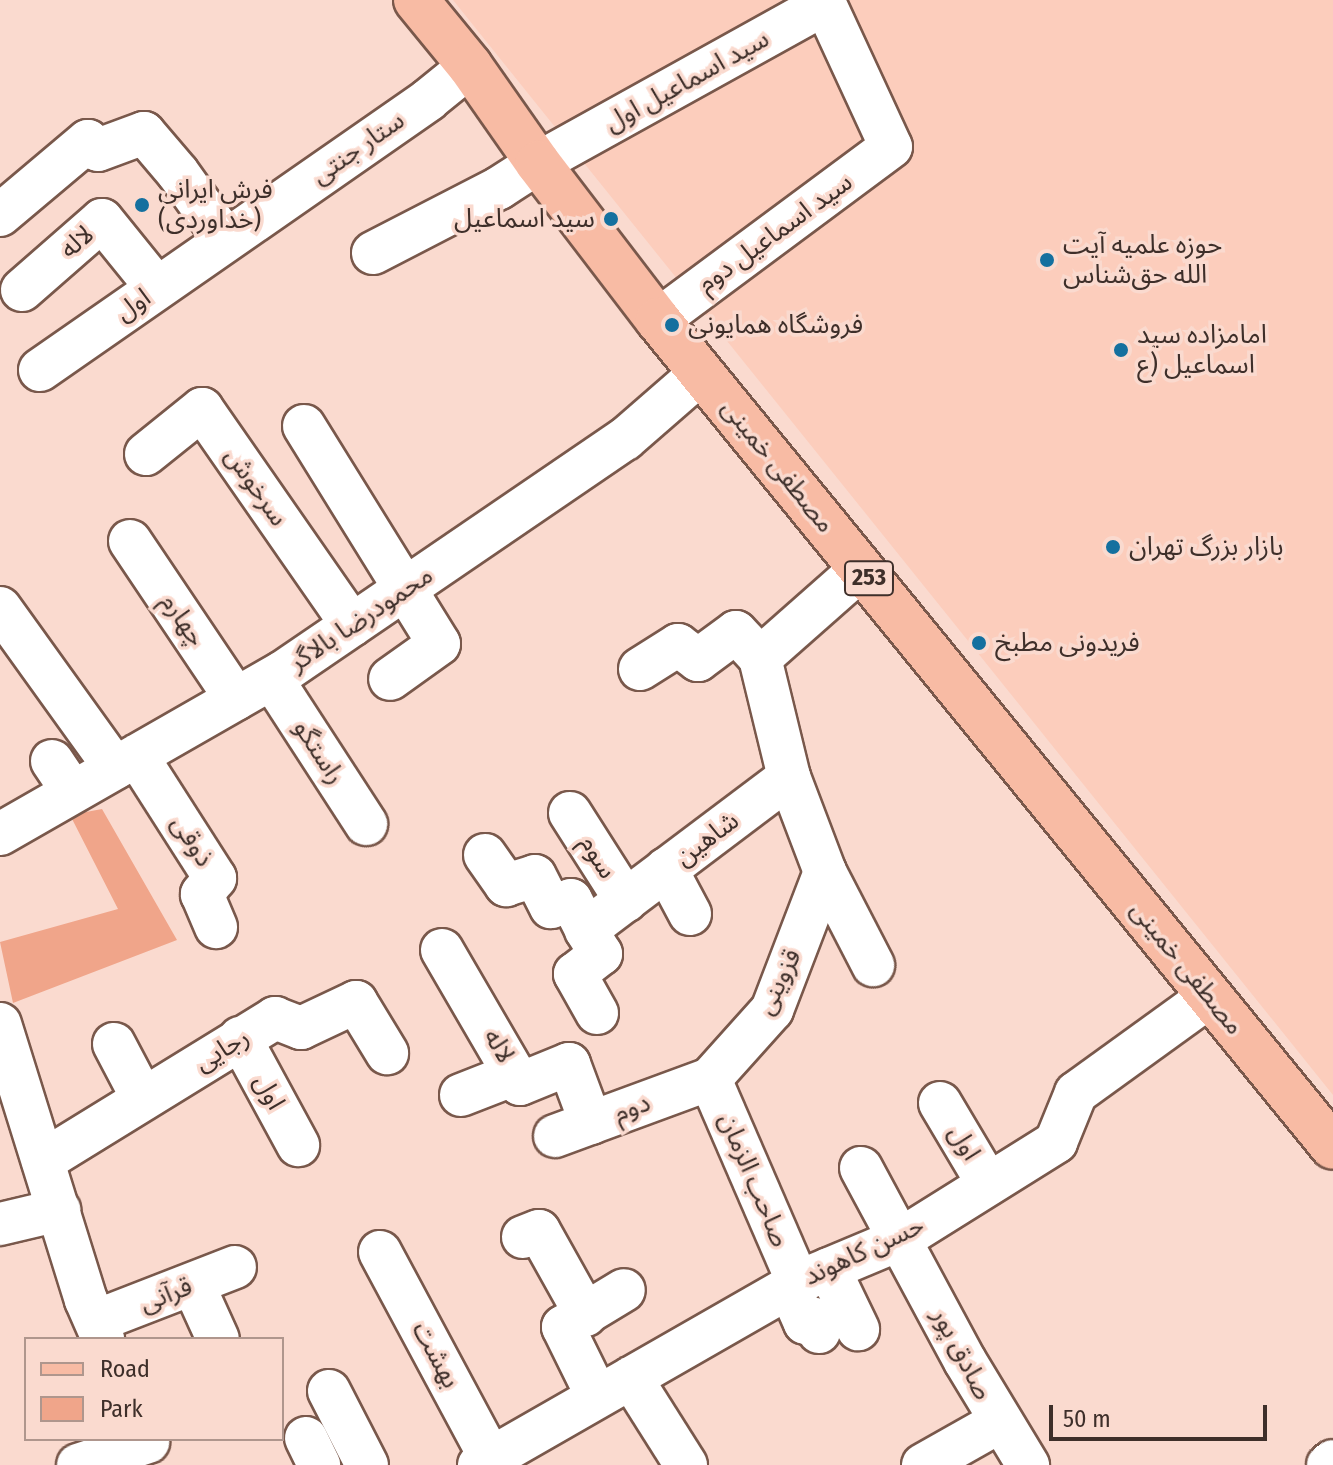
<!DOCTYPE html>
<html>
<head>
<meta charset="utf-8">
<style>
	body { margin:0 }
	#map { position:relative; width:1333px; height:1465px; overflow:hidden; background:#fadacf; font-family:"Fira Sans Condensed","Noto Sans Arabic",sans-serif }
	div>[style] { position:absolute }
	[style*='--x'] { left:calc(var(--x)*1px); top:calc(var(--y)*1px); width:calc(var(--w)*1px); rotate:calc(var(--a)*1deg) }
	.built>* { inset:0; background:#fccdbc }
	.green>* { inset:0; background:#f0a58a }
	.roads { filter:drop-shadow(2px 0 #79584b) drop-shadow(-2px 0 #79584b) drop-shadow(0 2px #79584b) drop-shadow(0 -2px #79584b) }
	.minor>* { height:42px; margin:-21px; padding:0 21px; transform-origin:21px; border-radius:21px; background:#fff }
	.major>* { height:44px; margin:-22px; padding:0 22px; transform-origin:22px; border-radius:22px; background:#f8bba4 }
	.dots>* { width:22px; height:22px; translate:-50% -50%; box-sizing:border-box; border:4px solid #fadacf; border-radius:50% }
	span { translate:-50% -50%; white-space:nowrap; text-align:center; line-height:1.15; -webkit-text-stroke:7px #fadacf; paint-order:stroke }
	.shield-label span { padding:2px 6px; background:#fadacf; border:2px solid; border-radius:6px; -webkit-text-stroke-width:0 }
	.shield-label { font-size:24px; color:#3e2f2a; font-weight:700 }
	.street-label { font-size:26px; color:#3e2f2a }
	.poi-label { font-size:26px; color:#3e2f2a }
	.left { translate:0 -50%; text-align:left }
	.right { translate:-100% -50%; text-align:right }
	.legend { position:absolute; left:24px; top:1337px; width:260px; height:104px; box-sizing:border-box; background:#fadacf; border:2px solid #af968d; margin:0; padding:10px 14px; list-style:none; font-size:24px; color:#3e2f2a }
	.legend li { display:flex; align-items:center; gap:16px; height:40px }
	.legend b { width:40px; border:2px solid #af968d }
	.scale { position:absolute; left:1049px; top:1405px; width:218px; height:36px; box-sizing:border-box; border:4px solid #3e2f2a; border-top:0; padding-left:10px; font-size:24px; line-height:28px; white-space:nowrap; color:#3e2f2a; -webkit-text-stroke:6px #fadacf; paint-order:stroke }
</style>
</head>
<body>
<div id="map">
	<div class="built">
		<i style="clip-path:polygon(453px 0,1333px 0,1333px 1095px)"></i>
	</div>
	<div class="green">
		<i style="clip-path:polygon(102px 809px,177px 940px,13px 1003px,0 942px,118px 909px,70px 815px)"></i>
	</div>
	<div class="roads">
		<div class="minor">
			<i style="--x:0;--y:215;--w:115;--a:-40.1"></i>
			<i style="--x:88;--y:141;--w:13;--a:42"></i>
			<i style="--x:98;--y:150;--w:49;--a:-20.3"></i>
			<i style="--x:144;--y:133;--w:52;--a:49.6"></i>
			<i style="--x:178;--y:173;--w:82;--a:54.4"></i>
			<i style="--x:373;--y:253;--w:142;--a:-27.3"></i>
			<i style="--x:499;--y:188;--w:46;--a:-32.7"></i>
			<i style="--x:538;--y:163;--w:328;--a:-29"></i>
			<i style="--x:825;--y:4;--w:157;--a:65.2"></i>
			<i style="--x:891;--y:147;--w:290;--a:143.4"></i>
			<i style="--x:22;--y:290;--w:106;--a:-41.2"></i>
			<i style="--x:102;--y:220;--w:87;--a:51"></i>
			<i style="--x:40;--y:370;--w:473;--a:-34.8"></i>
			<i style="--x:428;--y:100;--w:54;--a:-39"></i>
			<i style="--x:304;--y:426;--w:256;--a:58.2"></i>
			<i style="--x:439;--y:644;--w:60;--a:144.5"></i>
			<i style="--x:146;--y:454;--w:72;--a:-38.8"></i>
			<i style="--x:202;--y:409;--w:263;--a:55.2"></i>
			<i style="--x:130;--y:541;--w:190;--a:56.1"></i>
			<i style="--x:0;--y:608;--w:197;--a:54.3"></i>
			<i style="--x:760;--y:658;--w:135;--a:-41.4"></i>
			<i style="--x:640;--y:669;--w:45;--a:-32.3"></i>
			<i style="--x:678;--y:645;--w:25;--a:37"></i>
			<i style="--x:698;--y:660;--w:47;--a:-36.4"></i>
			<i style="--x:736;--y:632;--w:35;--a:47"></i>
			<i style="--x:760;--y:658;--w:122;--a:76.3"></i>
			<i style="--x:789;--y:777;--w:102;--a:69.2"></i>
			<i style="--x:825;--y:872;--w:105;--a:62.7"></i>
			<i style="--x:272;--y:679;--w:173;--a:57"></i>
			<i style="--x:137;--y:756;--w:145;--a:57.4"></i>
			<i style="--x:215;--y:878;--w:21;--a:129"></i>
			<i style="--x:202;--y:894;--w:36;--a:67"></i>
			<i style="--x:52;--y:761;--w:37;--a:56"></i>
			<i style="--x:570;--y:813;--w:104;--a:57.5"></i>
			<i style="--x:0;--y:834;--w:326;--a:-29.8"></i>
			<i style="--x:283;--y:672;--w:414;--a:-34.3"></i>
			<i style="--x:625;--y:439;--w:101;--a:-41"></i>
			<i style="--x:485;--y:855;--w:37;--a:55"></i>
			<i style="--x:506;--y:885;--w:30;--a:-17"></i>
			<i style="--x:535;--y:876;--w:35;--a:63"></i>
			<i style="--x:551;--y:907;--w:21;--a:-19"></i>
			<i style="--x:571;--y:900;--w:34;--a:63"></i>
			<i style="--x:666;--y:869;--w:51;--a:61.9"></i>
			<i style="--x:442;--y:950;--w:155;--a:59.8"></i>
			<i style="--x:520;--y:1084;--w:53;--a:-22.2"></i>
			<i style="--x:569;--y:1064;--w:63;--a:69.6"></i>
			<i style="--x:597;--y:1013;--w:45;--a:-119.4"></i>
			<i style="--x:575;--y:974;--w:33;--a:-38"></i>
			<i style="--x:601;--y:954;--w:28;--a:-122"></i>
			<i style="--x:586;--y:930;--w:254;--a:-37"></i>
			<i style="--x:0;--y:1024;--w:289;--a:72.7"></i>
			<i style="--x:86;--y:1300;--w:43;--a:66.4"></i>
			<i style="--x:240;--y:1038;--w:122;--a:61.5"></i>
			<i style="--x:114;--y:1044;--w:62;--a:62.2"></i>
			<i style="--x:710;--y:1079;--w:221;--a:66.6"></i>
			<i style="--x:461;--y:1095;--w:58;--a:-21.3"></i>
			<i style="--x:940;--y:1103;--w:94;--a:59.3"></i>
			<i style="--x:555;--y:1136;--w:165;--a:-20.2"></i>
			<i style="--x:710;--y:1079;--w:93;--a:-48.1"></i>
			<i style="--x:772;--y:1010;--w:148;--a:-69"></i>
			<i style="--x:43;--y:1161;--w:273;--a:-31.6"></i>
			<i style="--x:275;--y:1018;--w:28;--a:21"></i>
			<i style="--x:301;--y:1028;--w:61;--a:-25.3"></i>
			<i style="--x:356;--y:1002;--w:60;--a:58.7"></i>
			<i style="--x:861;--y:1168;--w:219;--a:61.7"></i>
			<i style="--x:965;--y:1361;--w:122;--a:58.8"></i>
			<i style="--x:0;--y:1224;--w:61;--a:-13.3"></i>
			<i style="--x:523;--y:1237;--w:17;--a:-21"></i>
			<i style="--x:539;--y:1231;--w:96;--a:60.8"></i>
			<i style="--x:380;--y:1252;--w:235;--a:61.8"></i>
			<i style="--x:829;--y:1269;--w:67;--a:64.2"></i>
			<i style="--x:193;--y:1284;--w:60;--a:65.6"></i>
			<i style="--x:789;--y:1287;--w:39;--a:66"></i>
			<i style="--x:805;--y:1323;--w:10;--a:-24"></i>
			<i style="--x:814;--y:1319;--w:14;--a:69"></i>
			<i style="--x:96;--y:1321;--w:149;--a:-21.2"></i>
			<i style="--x:631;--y:1378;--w:103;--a:57.7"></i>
			<i style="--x:329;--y:1391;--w:83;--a:62.8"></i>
			<i style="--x:597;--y:1396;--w:77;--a:-116.2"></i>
			<i style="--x:563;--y:1327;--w:71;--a:-31.2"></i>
			<i style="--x:306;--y:1438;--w:30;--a:64"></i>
			<i style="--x:78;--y:1465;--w:74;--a:-18.2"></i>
			<i style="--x:479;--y:1465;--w:368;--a:-29.8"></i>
			<i style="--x:798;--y:1282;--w:112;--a:-22.7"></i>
			<i style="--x:901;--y:1239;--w:183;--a:-32"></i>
			<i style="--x:1056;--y:1142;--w:53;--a:-67.8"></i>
			<i style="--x:1076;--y:1093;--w:165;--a:-35.9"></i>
			<i style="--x:923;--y:1465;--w:87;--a:-29.5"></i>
			<i style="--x:1328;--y:1465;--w:6;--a:-39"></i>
		</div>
		<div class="major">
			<i style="--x:416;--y:0;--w:85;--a:50.7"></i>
			<i style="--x:470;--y:66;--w:118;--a:55"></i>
			<i style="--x:538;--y:163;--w:198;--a:52.6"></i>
			<i style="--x:658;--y:320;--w:1067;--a:50.78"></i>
		</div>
	</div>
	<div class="dots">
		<i style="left:142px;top:205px;background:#14709f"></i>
		<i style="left:611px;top:219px;background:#14709f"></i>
		<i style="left:1047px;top:260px;background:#14709f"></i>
		<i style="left:672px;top:325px;background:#14709f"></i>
		<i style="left:1121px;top:350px;background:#14709f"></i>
		<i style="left:1113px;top:547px;background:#14709f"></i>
		<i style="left:979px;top:643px;background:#14709f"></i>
	</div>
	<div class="shield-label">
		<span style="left:869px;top:578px">253</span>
	</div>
	<div class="street-label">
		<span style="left:687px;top:81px;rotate:-29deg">سید اسماعیل اول</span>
		<span style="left:358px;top:148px;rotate:-35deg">ستار جنتی</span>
		<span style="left:775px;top:233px;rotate:-36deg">سید اسماعیل دوم</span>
		<span style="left:77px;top:242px;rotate:-41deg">لاله</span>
		<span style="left:133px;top:305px;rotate:-35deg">اول</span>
		<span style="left:778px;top:466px;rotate:51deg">مصطفی خمینی</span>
		<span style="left:256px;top:487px;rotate:55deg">سرخوش</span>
		<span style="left:361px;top:619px;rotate:-34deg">محمودرضا بالاگر</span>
		<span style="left:183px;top:620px;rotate:56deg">چهارم</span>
		<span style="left:319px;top:752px;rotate:57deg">راستگو</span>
		<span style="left:707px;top:839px;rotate:-37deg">شاهین</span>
		<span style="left:192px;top:841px;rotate:57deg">ذوقی</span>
		<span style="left:598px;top:857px;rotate:58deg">سوم</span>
		<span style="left:1187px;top:968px;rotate:51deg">مصطفی خمینی</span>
		<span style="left:779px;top:982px;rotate:-64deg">قزوینی</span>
		<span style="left:499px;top:1046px;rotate:59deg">لاله</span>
		<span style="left:222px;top:1050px;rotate:-31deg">رجایی</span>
		<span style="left:269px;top:1092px;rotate:61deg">اول</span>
		<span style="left:632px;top:1108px;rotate:-20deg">دوم</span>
		<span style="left:964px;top:1143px;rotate:59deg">اول</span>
		<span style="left:754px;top:1180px;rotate:67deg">صاحب الزمان</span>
		<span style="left:864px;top:1251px;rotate:-25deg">حسن کاهوند</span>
		<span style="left:166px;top:1295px;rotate:-21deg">قرآنی</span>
		<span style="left:962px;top:1354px;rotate:62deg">صادق پور</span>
		<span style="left:436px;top:1355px;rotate:62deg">بهشت</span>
	</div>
	<div class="poi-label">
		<span class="left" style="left:158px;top:205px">فرش ایرانی<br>(خداوردی)</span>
		<span class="right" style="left:595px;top:219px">سید اسماعیل</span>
		<span class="left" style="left:1063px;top:260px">حوزه علمیه آیت<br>الله حق‌شناس</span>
		<span class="left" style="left:688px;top:325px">فروشگاه همایونی</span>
		<span class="left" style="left:1137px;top:350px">امامزاده سید<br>اسماعیل (ع</span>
		<span class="left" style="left:1129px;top:547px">بازار بزرگ تهران</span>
		<span class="left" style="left:995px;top:643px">فریدونی مطبخ</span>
	</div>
	<ul class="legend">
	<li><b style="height:10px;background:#f8bba4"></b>Road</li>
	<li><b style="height:22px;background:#f0a58a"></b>Park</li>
	</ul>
	<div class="scale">50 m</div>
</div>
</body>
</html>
